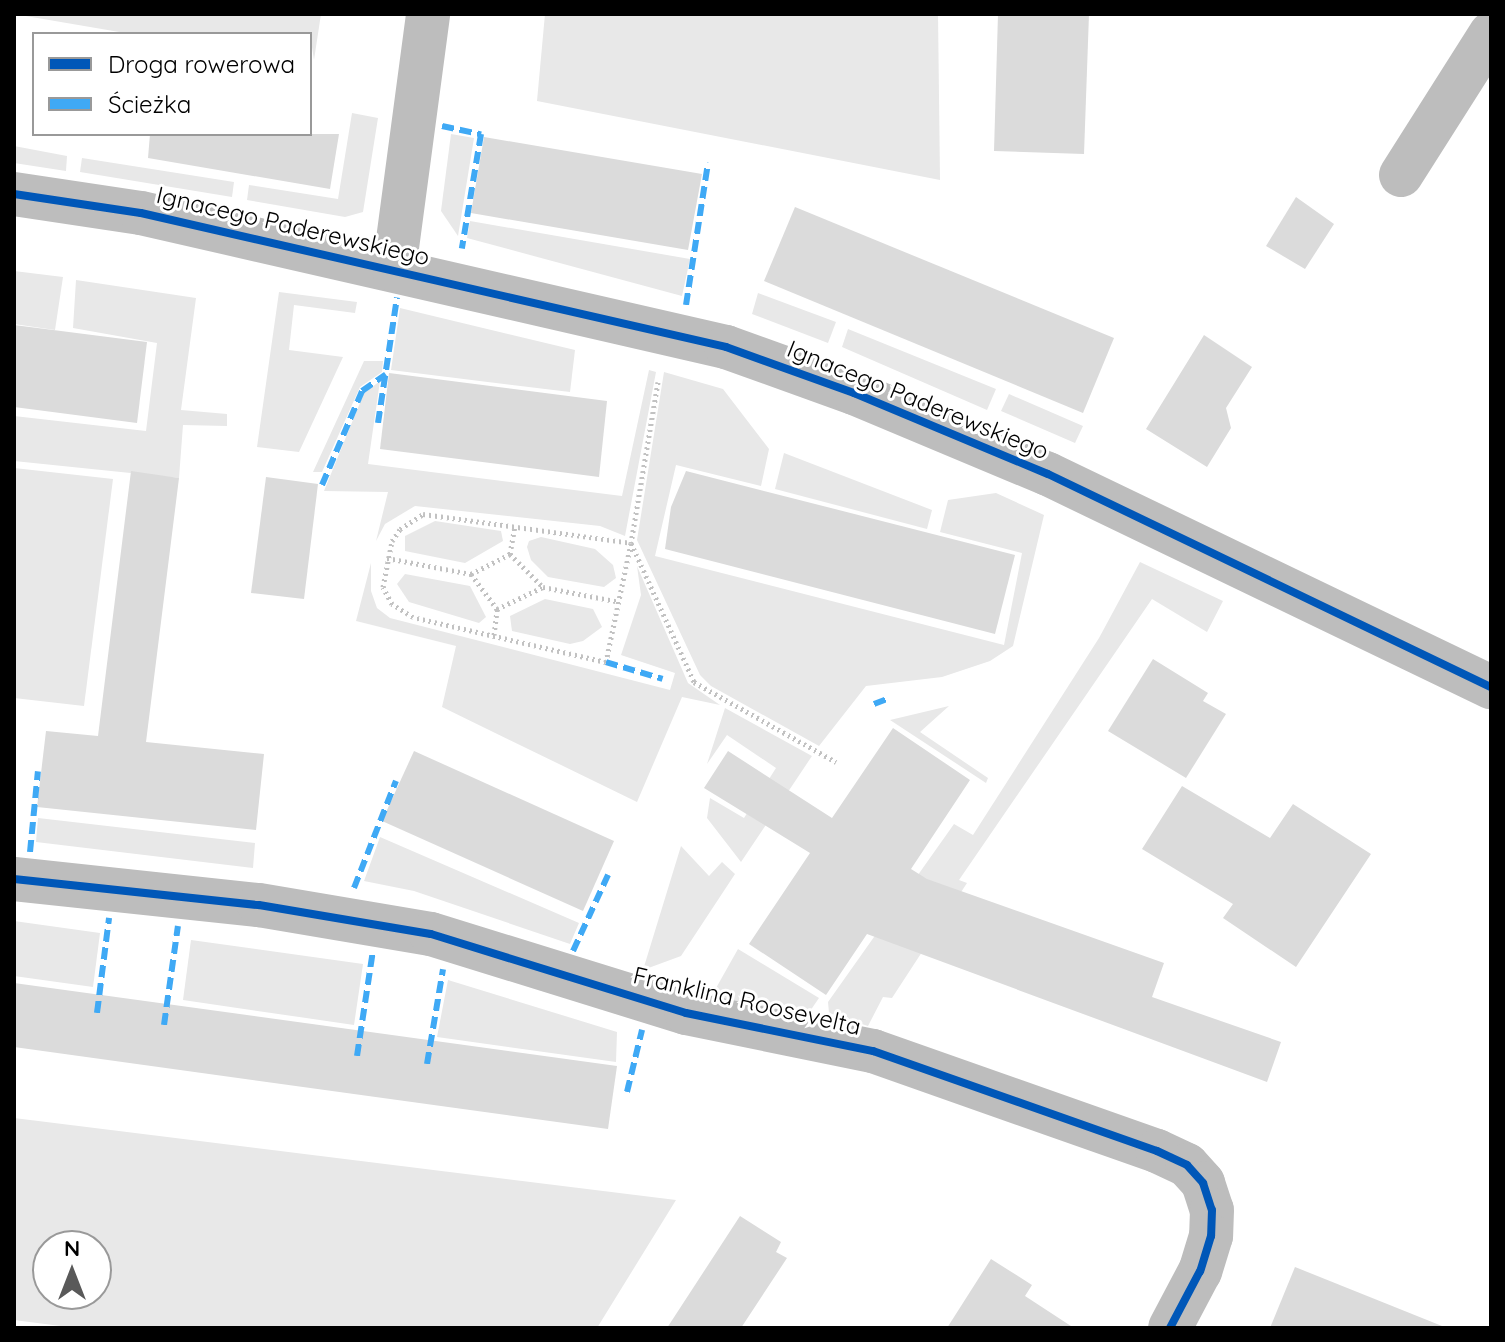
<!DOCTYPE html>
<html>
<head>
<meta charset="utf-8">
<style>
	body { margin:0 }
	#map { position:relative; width:1505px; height:1342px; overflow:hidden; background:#fff; font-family:Quicksand,sans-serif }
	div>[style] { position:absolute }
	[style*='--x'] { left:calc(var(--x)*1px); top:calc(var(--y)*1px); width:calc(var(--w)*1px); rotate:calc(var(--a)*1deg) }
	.green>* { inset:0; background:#e8e8e8 }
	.building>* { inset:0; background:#dbdbdb }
	.path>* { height:5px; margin-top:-2.5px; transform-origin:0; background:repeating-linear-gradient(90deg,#c2c2c2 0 2px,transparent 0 6px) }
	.minor>* { height:44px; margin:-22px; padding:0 22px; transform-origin:22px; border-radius:22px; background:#bdbdbd }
	.quiet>* { height:6px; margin-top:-3px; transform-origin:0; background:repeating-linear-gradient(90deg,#3fa9f5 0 12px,transparent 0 18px) }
	.cycleway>* { height:8px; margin:-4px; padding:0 4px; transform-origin:4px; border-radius:4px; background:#0057b8 }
	span { translate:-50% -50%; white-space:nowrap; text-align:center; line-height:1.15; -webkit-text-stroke:6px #fff; paint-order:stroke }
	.street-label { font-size:24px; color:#000 }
	.frame { position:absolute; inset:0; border:16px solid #000; pointer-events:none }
	.legend { position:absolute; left:32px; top:32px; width:280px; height:104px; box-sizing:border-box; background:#fff; border:2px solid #999; margin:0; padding:10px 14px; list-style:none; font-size:24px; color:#000 }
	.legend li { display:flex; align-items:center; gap:16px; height:40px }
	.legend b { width:40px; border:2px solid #999 }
	.north { position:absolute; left:32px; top:1230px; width:80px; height:80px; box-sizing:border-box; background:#fff; border:2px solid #999; border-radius:50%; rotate:0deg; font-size:22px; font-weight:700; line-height:32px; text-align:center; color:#000 }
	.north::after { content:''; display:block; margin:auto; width:28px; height:36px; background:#595959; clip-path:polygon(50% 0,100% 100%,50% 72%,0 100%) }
</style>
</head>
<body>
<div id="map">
	<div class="green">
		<i style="clip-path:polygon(14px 14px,321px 14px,314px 60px,310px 34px,131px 34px)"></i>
		<i style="clip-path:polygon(545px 14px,938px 14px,940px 180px,537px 101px)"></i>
		<i style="clip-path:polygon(352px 113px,378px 118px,363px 212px,345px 217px,247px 200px,249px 185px,338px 199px)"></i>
		<i style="clip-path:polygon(451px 134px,474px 138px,458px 236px,441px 211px)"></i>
		<i style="clip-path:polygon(14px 146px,67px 156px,66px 171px,14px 163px)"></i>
		<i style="clip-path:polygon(82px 158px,234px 182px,232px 197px,80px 172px)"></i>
		<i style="clip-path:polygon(470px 221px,690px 259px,682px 296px,467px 238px)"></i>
		<i style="clip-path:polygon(14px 271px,63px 277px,55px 330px,14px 324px)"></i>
		<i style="clip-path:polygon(76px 280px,196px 298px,181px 410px,227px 414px,227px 426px,183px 425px,179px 478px,14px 461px,14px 416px,146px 431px,157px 343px,73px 328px)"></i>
		<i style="clip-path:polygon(279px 292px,357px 302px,355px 313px,294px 305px,289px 350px,343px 357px,299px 452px,257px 447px)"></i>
		<i style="clip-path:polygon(758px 293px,836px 322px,828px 343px,752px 314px)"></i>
		<i style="clip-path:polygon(400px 308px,575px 350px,570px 392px,391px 370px)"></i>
		<i style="clip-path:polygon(848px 329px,996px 389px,987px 410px,842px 347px)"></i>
		<i style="clip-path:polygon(364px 361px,383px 361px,382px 372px,360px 387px,322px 472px,313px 472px)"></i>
		<i style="clip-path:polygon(649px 370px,656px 372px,625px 536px,600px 526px,415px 506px,385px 524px,376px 541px,388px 492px,324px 491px,364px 393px,380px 381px,368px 464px,622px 496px)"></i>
		<i style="clip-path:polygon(664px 372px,723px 389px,769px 449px,761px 486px,676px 465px,655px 556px,1004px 645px,1022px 553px,940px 532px,948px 500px,996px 493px,1044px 515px,1013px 646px,990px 661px,942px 677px,866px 686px,819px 746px,711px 686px,700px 675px,637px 540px)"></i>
		<i style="clip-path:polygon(1009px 394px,1083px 426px,1075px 443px,1001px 411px)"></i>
		<i style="clip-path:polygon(784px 453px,932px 510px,927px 529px,775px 489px)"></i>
		<i style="clip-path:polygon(14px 468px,113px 479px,84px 706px,14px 698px)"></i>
		<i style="clip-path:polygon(435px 521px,501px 531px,503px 541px,465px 563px,405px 551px,405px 536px)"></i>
		<i style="clip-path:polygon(541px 537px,595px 549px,613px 565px,616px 578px,604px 587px,548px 577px,531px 560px,527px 547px,529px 541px)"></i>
		<i style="clip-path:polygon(1140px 562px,1223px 601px,1207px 632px,1152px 599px,959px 880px,967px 883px,892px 998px,883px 997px,868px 1026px,829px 1013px,828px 1002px,954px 824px,973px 835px,1099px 638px)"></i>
		<i style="clip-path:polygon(371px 563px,371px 591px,377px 608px,390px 618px,670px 690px,675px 673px,621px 655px,641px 595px,637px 566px,688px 683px,720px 705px,682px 697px,637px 802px,442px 707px,456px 646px,356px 621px)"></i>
		<i style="clip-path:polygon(405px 574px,470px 586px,486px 617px,479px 623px,409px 602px,397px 584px)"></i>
		<i style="clip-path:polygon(545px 599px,593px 609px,602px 627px,583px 641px,570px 644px,512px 631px,510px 616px)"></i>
		<i style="clip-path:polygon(949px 706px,920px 732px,988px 778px,986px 783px,890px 720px)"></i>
		<i style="clip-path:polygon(725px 708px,812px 756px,741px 862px,707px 818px,710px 798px,744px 818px,776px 768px,727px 735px,707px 764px)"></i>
		<i style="clip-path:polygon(38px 818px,255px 843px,253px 868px,36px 842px)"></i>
		<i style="clip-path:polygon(380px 837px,579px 923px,570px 944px,414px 891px,364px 881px)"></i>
		<i style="clip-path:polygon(681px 846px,709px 876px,722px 862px,735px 874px,681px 956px,643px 970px)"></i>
		<i style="clip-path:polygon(14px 921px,100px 933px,93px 987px,14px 976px)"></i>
		<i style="clip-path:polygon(191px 940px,363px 964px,354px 1025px,183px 1000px)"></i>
		<i style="clip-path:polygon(738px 949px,819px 998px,808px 1014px,711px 997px)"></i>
		<i style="clip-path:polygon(448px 980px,617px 1032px,616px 1062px,437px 1037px)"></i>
		<i style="clip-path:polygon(evenodd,14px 1118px,676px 1200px,597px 1328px,76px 1328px,14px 1320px,14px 1118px,48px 1246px,96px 1246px,96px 1294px,48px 1294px,48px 1246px)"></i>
	</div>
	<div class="building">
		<i style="clip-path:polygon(998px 14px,1089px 14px,1084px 154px,994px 151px)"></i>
		<i style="clip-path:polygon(150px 134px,339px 134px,330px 189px,148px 158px)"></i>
		<i style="clip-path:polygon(484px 137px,702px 174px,688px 250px,471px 213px)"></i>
		<i style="clip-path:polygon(1296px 197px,1334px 224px,1305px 269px,1266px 246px)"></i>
		<i style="clip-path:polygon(795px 207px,1114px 338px,1083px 413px,764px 281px)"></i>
		<i style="clip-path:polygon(14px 325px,147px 342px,137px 423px,14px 407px)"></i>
		<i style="clip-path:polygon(1204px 335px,1252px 367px,1226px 408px,1231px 428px,1207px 467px,1146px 429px)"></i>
		<i style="clip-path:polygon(389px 373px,607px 401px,599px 477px,380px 449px)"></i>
		<i style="clip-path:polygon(131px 471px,179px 478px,146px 742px,264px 754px,256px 830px,37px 807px,46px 731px,98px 736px)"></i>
		<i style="clip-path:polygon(686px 471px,1015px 555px,995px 634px,665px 549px,671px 507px)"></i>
		<i style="clip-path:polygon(266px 477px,318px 484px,304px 599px,251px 593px)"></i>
		<i style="clip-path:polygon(1153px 659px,1208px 693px,1203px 701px,1226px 714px,1186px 778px,1108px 731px)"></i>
		<i style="clip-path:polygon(893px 728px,970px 780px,911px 869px,927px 879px,1164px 963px,1152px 997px,1281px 1042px,1267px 1082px,867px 934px,826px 995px,749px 944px,810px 853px,704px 788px,728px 751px,832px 818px)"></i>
		<i style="clip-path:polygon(414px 751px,614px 841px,583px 911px,382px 821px)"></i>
		<i style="clip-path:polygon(1182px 786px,1270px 838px,1293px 804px,1371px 854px,1296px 967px,1223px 918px,1233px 904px,1142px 849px)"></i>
		<i style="clip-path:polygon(14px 983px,617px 1066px,608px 1129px,14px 1047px)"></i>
		<i style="clip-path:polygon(740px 1216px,781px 1242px,776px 1252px,787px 1258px,741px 1328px,667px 1328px)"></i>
		<i style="clip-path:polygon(991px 1259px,1032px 1285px,1025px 1296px,1074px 1328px,947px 1328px)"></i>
		<i style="clip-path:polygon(1295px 1267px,1442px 1326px,1442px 1328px,1270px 1328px)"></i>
	</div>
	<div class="path">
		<i style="--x:658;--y:382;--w:163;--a:99.5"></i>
		<i style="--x:631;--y:543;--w:153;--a:65.6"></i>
		<i style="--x:694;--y:682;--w:163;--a:29.4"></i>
		<i style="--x:423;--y:514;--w:210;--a:7.9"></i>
		<i style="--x:631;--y:543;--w:122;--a:101.9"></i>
		<i style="--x:606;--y:662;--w:198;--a:-166.9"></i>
		<i style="--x:413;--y:617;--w:25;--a:-148"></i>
		<i style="--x:392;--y:604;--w:19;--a:-118"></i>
		<i style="--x:383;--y:587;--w:47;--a:-78.9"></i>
		<i style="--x:392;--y:541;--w:14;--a:-56"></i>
		<i style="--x:400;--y:529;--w:27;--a:-33"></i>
		<i style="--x:510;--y:554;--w:47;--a:45"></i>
		<i style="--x:543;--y:587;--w:78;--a:11"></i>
		<i style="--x:387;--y:558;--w:86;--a:10.8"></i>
		<i style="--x:471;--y:574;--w:44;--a:-27.1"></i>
		<i style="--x:510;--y:554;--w:27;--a:-80"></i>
		<i style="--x:471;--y:574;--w:44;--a:53.4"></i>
		<i style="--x:497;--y:609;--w:51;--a:-25.6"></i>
		<i style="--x:494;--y:635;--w:26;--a:-83"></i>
	</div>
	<div class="minor">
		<i style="--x:1401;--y:175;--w:168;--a:-57.6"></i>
		<i style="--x:14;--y:194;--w:128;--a:8.5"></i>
		<i style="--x:141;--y:213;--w:600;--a:12.9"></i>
		<i style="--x:726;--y:347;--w:136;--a:19.8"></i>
		<i style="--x:854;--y:393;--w:210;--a:22.7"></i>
		<i style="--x:1048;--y:474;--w:492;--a:25.7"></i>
		<i style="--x:394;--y:270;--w:258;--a:-82.4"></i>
		<i style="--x:14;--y:879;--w:246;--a:6.1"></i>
		<i style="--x:259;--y:905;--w:174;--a:9.6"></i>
		<i style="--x:431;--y:934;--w:267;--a:17.2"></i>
		<i style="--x:686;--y:1013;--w:191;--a:11.5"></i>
		<i style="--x:873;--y:1051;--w:301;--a:19.4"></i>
		<i style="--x:1157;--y:1151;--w:33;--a:25"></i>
		<i style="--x:1187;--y:1165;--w:24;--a:48"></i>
		<i style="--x:1203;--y:1183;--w:28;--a:72"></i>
		<i style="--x:1212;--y:1210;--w:26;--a:92"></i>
		<i style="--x:1211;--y:1236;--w:37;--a:107"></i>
		<i style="--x:1200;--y:1271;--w:64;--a:117.8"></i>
	</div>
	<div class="quiet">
		<i style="--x:442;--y:126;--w:40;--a:12"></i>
		<i style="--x:481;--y:134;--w:116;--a:99.5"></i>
		<i style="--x:686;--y:305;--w:144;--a:-81.2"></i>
		<i style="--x:378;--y:423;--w:127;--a:-81.4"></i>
		<i style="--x:322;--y:485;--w:102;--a:-66.9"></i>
		<i style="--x:362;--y:391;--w:29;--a:-35"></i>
		<i style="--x:606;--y:662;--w:59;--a:16.6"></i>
		<i style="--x:874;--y:704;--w:14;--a:-21"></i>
		<i style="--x:30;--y:852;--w:81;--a:-84.4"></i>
		<i style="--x:354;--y:888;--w:115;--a:-68.6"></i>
		<i style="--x:573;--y:951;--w:84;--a:-65.3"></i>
		<i style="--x:97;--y:1013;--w:96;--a:-82.8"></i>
		<i style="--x:164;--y:1025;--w:100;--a:-82"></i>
		<i style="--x:357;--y:1056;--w:107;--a:-81.4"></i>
		<i style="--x:427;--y:1064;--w:96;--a:-80.4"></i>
		<i style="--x:627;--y:1092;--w:64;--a:-76.4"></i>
	</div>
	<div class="cycleway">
		<i style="--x:14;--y:194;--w:128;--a:8.5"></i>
		<i style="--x:141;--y:213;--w:600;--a:12.9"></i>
		<i style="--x:726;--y:347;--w:136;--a:19.8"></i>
		<i style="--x:854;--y:393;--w:210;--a:22.7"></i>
		<i style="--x:1048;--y:474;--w:492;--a:25.7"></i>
		<i style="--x:14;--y:879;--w:246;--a:6.1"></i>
		<i style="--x:259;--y:905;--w:174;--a:9.6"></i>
		<i style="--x:431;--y:934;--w:267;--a:17.2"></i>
		<i style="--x:686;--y:1013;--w:191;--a:11.5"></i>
		<i style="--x:873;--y:1051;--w:301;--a:19.4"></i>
		<i style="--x:1157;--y:1151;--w:33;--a:25"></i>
		<i style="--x:1187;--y:1165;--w:24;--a:48"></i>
		<i style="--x:1203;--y:1183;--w:28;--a:72"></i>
		<i style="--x:1212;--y:1210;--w:26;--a:92"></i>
		<i style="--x:1211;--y:1236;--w:37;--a:107"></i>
		<i style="--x:1200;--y:1271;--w:64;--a:117.8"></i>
	</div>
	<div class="street-label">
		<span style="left:293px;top:226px;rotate:13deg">Ignacego Paderewskiego</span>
		<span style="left:918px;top:400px;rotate:22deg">Ignacego Paderewskiego</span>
		<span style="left:747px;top:1001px;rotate:13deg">Franklina Roosevelta</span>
	</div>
	<div class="frame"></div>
	<ul class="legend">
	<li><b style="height:10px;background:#0057b8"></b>Droga rowerowa</li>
	<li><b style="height:10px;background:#3fa9f5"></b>Ścieżka</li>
	</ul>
	<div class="north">N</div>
</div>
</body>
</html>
